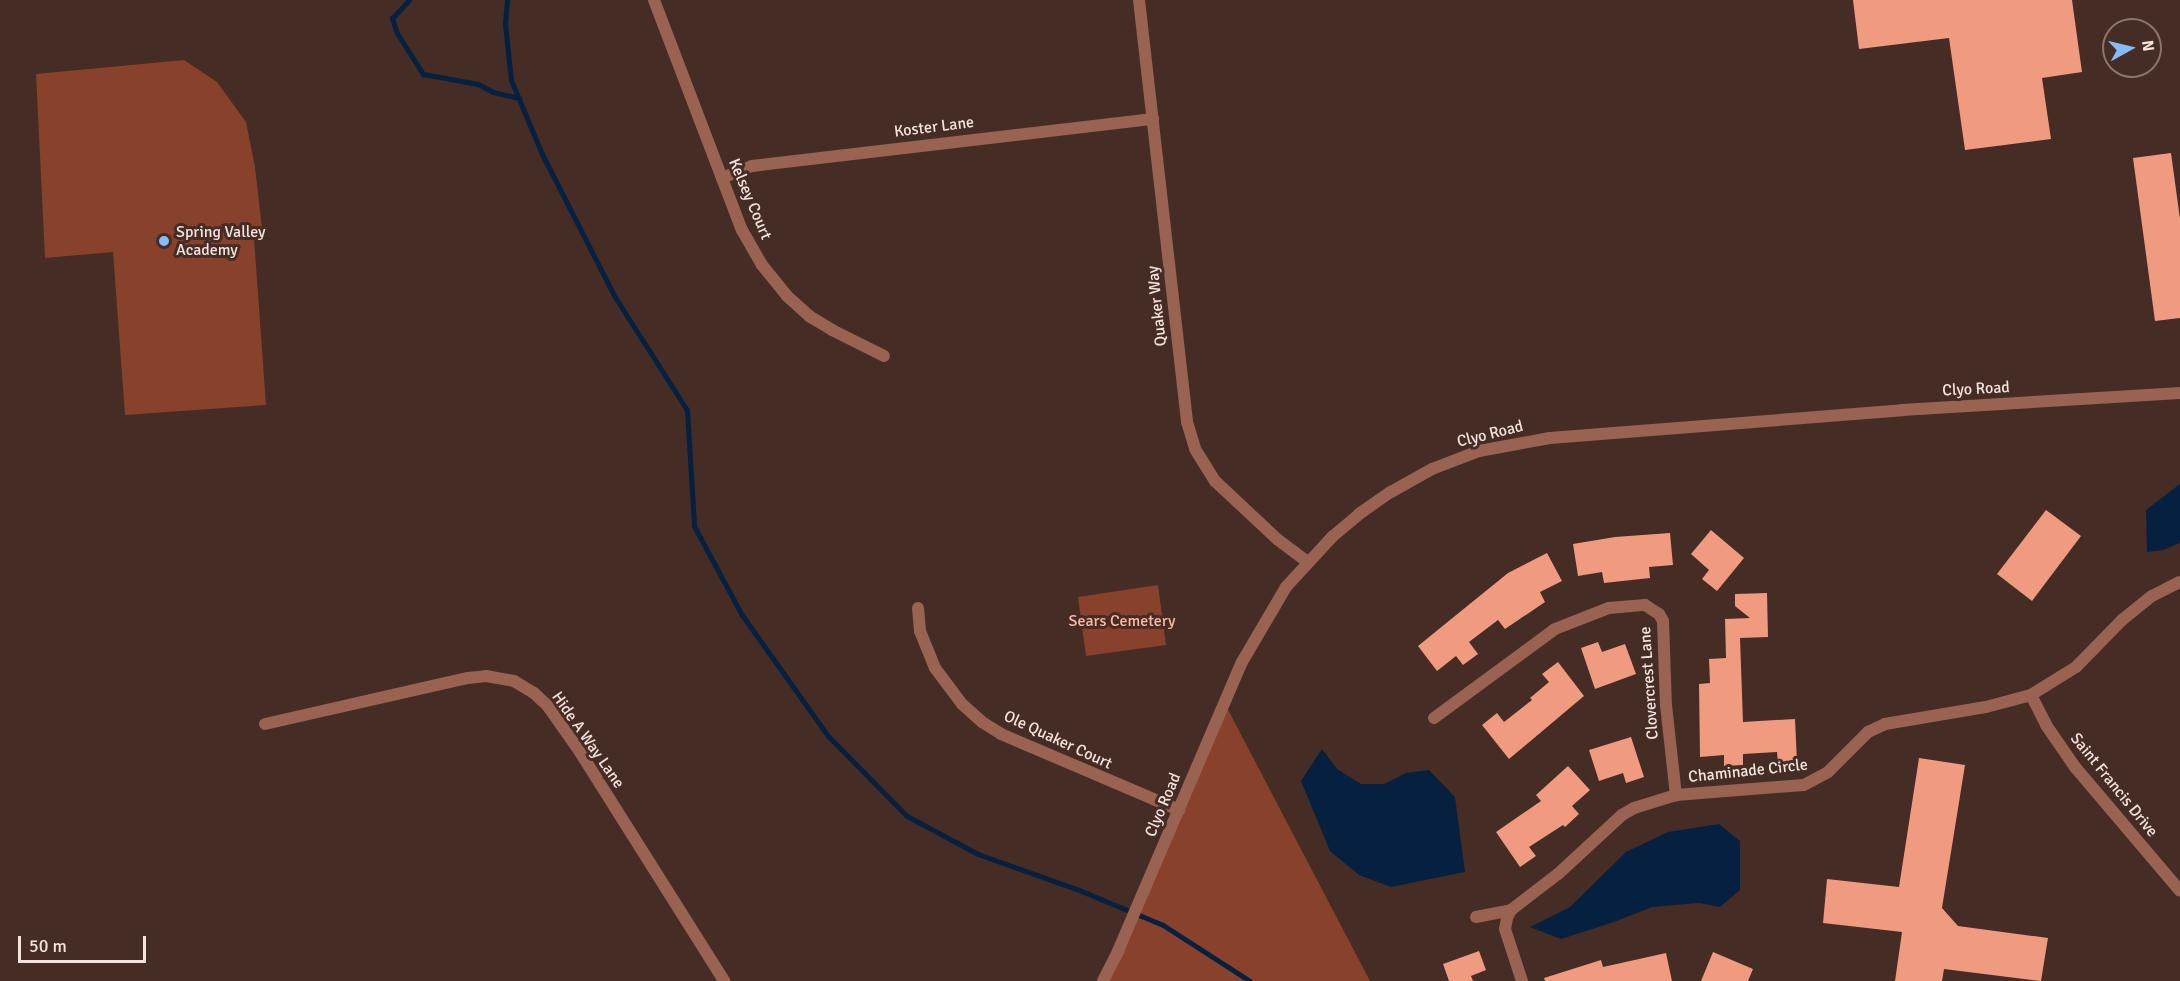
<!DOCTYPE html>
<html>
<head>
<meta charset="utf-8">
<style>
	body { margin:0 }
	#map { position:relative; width:2180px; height:981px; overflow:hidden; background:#452c24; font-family:Signika,sans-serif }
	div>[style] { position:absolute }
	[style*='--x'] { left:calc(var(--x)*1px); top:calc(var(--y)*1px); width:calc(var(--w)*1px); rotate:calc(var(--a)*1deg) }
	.green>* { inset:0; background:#88412b }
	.water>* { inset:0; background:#05213f }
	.stream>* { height:5px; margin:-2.5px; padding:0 2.5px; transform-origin:2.5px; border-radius:2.5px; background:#05213f }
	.building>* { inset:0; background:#f09a7f }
	.minor>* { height:12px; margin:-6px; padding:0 6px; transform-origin:6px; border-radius:6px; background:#9a6251 }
	.tertiary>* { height:12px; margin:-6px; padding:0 6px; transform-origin:6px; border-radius:6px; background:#9a6251 }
	.dots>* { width:16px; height:16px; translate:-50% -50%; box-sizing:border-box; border:3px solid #452c24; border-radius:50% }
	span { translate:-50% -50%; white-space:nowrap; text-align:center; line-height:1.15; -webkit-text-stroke:6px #452c24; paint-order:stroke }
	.street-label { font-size:16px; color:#f4e3de }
	.poi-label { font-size:16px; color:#f4e3de }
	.left { translate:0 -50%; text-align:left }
	.park-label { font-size:16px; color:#febaa5 }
	.north { position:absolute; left:2102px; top:18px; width:60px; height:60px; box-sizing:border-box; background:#452c24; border:2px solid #8b756e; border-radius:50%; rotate:82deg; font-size:16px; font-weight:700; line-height:24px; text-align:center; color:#f4e3de }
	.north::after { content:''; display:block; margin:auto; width:21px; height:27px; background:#85bbfb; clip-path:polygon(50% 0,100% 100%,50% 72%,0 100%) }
	.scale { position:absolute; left:18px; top:936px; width:128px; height:27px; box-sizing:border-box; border:3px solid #f4e3de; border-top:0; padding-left:8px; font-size:18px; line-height:21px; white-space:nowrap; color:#f4e3de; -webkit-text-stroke:4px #452c24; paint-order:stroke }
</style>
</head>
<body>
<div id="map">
	<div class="green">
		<i style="clip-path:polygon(184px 60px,217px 82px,246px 122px,255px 167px,263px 237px,254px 238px,266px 405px,125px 415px,113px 252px,45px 258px,36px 74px)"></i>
		<i style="clip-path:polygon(1158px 585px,1166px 645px,1086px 656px,1078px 597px)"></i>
		<i style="clip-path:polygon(1224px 702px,1370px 981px,1103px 981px)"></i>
	</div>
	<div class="water">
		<i style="clip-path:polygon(2180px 484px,2180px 543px,2163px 550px,2147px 552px,2146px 510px)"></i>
		<i style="clip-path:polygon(1322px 749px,1337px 769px,1361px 784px,1384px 784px,1406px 773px,1429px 770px,1455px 797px,1465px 872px,1391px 887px,1359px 875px,1330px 851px,1301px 781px)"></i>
		<i style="clip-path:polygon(1719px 824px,1740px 841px,1740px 890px,1720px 907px,1699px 903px,1652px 907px,1614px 922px,1561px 939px,1530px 927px,1570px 907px,1626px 852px,1668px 832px)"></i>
	</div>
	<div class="stream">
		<i style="--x:409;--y:0;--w:25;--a:133"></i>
		<i style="--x:392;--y:18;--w:16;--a:72"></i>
		<i style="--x:397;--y:33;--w:49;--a:57.6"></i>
		<i style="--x:423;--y:74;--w:56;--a:10.3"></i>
		<i style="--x:478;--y:84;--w:17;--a:28"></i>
		<i style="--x:493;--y:92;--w:27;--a:13"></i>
		<i style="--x:507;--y:0;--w:24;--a:95"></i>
		<i style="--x:505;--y:24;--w:56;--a:83.9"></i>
		<i style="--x:511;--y:80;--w:80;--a:67.3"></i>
		<i style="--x:542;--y:154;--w:161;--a:63"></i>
		<i style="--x:615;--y:297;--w:134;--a:57.5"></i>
		<i style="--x:687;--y:410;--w:116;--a:86.5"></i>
		<i style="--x:694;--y:526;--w:101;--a:61.7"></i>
		<i style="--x:742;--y:615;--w:148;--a:54.6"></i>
		<i style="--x:828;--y:736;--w:112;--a:45.4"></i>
		<i style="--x:907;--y:816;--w:81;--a:28.2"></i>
		<i style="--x:978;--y:854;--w:107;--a:19.6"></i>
		<i style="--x:1079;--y:890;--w:91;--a:22.6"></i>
		<i style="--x:1163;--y:925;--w:103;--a:32.8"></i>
	</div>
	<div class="building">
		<i style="clip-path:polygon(1853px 0,2072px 0,2082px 72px,2042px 78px,2051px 139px,1965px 150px,1949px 38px,1859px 49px)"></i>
		<i style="clip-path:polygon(2171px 153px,2180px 219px,2180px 318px,2155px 321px,2133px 158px)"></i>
		<i style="clip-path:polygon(2046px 510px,2081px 536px,2032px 601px,1997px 574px)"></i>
		<i style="clip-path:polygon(1711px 530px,1744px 558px,1717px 591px,1702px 579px,1709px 570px,1691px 554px)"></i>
		<i style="clip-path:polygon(1670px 533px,1673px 565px,1649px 567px,1650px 578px,1604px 583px,1602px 572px,1578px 576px,1573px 544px,1615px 537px)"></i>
		<i style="clip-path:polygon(1547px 553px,1562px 581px,1540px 592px,1545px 602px,1505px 629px,1498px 620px,1469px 642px,1478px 654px,1463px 665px,1456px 656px,1437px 671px,1418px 646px,1508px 573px)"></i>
		<i style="clip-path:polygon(1767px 593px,1768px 637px,1740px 638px,1743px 722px,1795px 719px,1797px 762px,1778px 763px,1777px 752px,1743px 754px,1743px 765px,1724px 766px,1724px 755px,1700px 757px,1699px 684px,1710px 683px,1709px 659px,1726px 658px,1725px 619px,1750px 618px,1735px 606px,1735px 594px)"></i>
		<i style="clip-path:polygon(1598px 642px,1602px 652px,1625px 644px,1636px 674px,1595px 689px,1581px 648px)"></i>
		<i style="clip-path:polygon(1558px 662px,1584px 696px,1509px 759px,1482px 725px,1497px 713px,1504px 722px,1532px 700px,1530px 698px,1549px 682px,1542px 674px)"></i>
		<i style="clip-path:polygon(1631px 737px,1644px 777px,1626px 783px,1623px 773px,1599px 781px,1589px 750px)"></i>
		<i style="clip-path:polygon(1919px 758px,1965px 765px,1942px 908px,1958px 926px,2048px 938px,2041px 981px,1944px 969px,1942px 981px,1895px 981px,1902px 932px,1823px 923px,1827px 879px,1899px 887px)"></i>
		<i style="clip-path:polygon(1568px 766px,1590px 790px,1572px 806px,1579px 814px,1565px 827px,1563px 825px,1529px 847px,1536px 856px,1520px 867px,1496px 832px,1541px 801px,1536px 795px)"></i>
		<i style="clip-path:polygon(1479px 951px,1486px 970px,1471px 976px,1473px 981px,1449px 981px,1443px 964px)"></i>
		<i style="clip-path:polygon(1713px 952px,1753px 969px,1748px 981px,1701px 981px)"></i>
		<i style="clip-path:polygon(1666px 953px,1672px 981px,1545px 981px,1544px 978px,1601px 960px,1603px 967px)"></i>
	</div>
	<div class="minor">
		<i style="--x:654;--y:0;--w:246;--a:69.1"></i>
		<i style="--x:742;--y:230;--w:40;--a:60.3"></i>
		<i style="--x:762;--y:265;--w:40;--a:51"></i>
		<i style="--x:787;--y:296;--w:30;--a:42"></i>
		<i style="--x:809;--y:316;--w:27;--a:31"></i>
		<i style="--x:832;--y:330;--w:58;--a:26.6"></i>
		<i style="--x:1139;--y:0;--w:425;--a:83.5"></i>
		<i style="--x:1187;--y:422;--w:28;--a:73"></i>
		<i style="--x:1195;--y:449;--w:38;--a:58"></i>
		<i style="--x:1215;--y:481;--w:85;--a:43.1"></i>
		<i style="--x:1277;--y:539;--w:38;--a:37"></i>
		<i style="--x:722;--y:178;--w:32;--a:-22"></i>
		<i style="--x:752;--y:166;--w:404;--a:-6.7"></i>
		<i style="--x:918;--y:608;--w:23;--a:85"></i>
		<i style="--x:920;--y:631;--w:40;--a:68"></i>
		<i style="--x:935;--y:668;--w:45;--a:53.1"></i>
		<i style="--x:962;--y:704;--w:27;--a:42"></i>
		<i style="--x:982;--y:722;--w:22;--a:32"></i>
		<i style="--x:1001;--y:734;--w:194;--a:23.1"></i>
		<i style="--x:2031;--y:695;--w:34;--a:63"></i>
		<i style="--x:2046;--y:725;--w:51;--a:55.4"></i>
		<i style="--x:2075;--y:767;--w:162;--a:49.7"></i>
		<i style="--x:1434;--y:718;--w:150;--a:-36.3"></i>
		<i style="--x:1555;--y:629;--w:58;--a:-21.3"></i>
		<i style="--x:1609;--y:608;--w:36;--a:-5"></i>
		<i style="--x:1645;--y:605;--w:17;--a:33"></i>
		<i style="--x:1659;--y:614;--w:8;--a:60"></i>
		<i style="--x:1663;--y:621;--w:84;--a:88"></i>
		<i style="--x:1666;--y:705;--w:91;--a:83.7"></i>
		<i style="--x:265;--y:724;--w:208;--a:-12.8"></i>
		<i style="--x:468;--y:678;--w:18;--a:-6"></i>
		<i style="--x:486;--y:676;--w:28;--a:10"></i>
		<i style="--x:514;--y:681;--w:23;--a:31"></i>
		<i style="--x:534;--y:693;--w:18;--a:43"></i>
		<i style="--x:547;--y:705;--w:57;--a:54.9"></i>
		<i style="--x:580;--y:752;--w:271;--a:57.8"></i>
		<i style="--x:1511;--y:910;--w:9;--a:117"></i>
		<i style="--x:1507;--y:918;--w:11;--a:100"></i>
		<i style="--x:1505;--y:929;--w:55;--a:71.9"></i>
		<i style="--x:1476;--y:917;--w:36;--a:-11"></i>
		<i style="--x:1511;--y:910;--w:59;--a:-37.5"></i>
		<i style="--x:1558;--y:874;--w:87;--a:-42.7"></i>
		<i style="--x:1622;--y:815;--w:14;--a:-30"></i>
		<i style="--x:1634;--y:808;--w:44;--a:-17.2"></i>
		<i style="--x:1676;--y:795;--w:128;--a:-4.5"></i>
		<i style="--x:1804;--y:785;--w:27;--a:-28"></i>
		<i style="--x:1828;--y:772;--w:57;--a:-45"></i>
		<i style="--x:1868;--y:732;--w:19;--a:-25"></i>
		<i style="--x:1885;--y:724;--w:102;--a:-9.6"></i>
		<i style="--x:1986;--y:707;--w:47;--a:-14.9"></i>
		<i style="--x:2031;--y:695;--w:53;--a:-31.9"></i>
		<i style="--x:2076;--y:667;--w:66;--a:-45.6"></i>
		<i style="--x:2122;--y:620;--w:38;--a:-39"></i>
		<i style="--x:2152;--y:596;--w:31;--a:-27"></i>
	</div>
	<div class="tertiary">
		<i style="--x:1103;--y:981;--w:34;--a:-63"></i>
		<i style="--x:1118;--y:951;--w:314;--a:-66.8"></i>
		<i style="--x:1242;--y:662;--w:87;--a:-59.6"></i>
		<i style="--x:1286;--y:587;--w:68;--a:-47.4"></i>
		<i style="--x:1332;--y:537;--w:35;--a:-40"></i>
		<i style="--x:1359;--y:514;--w:39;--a:-35"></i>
		<i style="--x:1391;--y:492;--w:47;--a:-29.3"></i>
		<i style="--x:1432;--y:469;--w:50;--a:-21"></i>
		<i style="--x:1479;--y:451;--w:72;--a:-10.4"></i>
		<i style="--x:1550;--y:438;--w:353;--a:-4.5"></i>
		<i style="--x:1902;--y:410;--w:279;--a:-3.5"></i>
	</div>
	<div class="dots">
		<i style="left:164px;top:241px;background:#85bbfb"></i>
	</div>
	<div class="street-label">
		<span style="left:934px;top:127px;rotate:-7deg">Koster Lane</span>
		<span style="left:750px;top:199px;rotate:67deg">Kelsey Court</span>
		<span style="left:1157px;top:306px;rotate:-96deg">Quaker Way</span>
		<span style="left:1976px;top:389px;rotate:-3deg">Clyo Road</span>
		<span style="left:1490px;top:434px;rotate:-14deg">Clyo Road</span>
		<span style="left:1649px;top:683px;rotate:-94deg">Clovercrest Lane</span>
		<span style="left:588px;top:740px;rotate:55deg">Hide A Way Lane</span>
		<span style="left:1058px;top:740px;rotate:25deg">Ole Quaker Court</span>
		<span style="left:1748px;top:771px;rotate:-6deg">Chaminade Circle</span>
		<span style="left:2114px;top:785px;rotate:51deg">Saint Francis Drive</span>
		<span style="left:1163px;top:805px;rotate:-67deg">Clyo Road</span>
	</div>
	<div class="poi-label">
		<span class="left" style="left:176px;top:241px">Spring Valley<br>Academy</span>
	</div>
	<div class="park-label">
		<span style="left:1122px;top:621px">Sears Cemetery</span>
	</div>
	<div class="north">N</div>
	<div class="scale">50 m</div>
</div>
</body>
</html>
